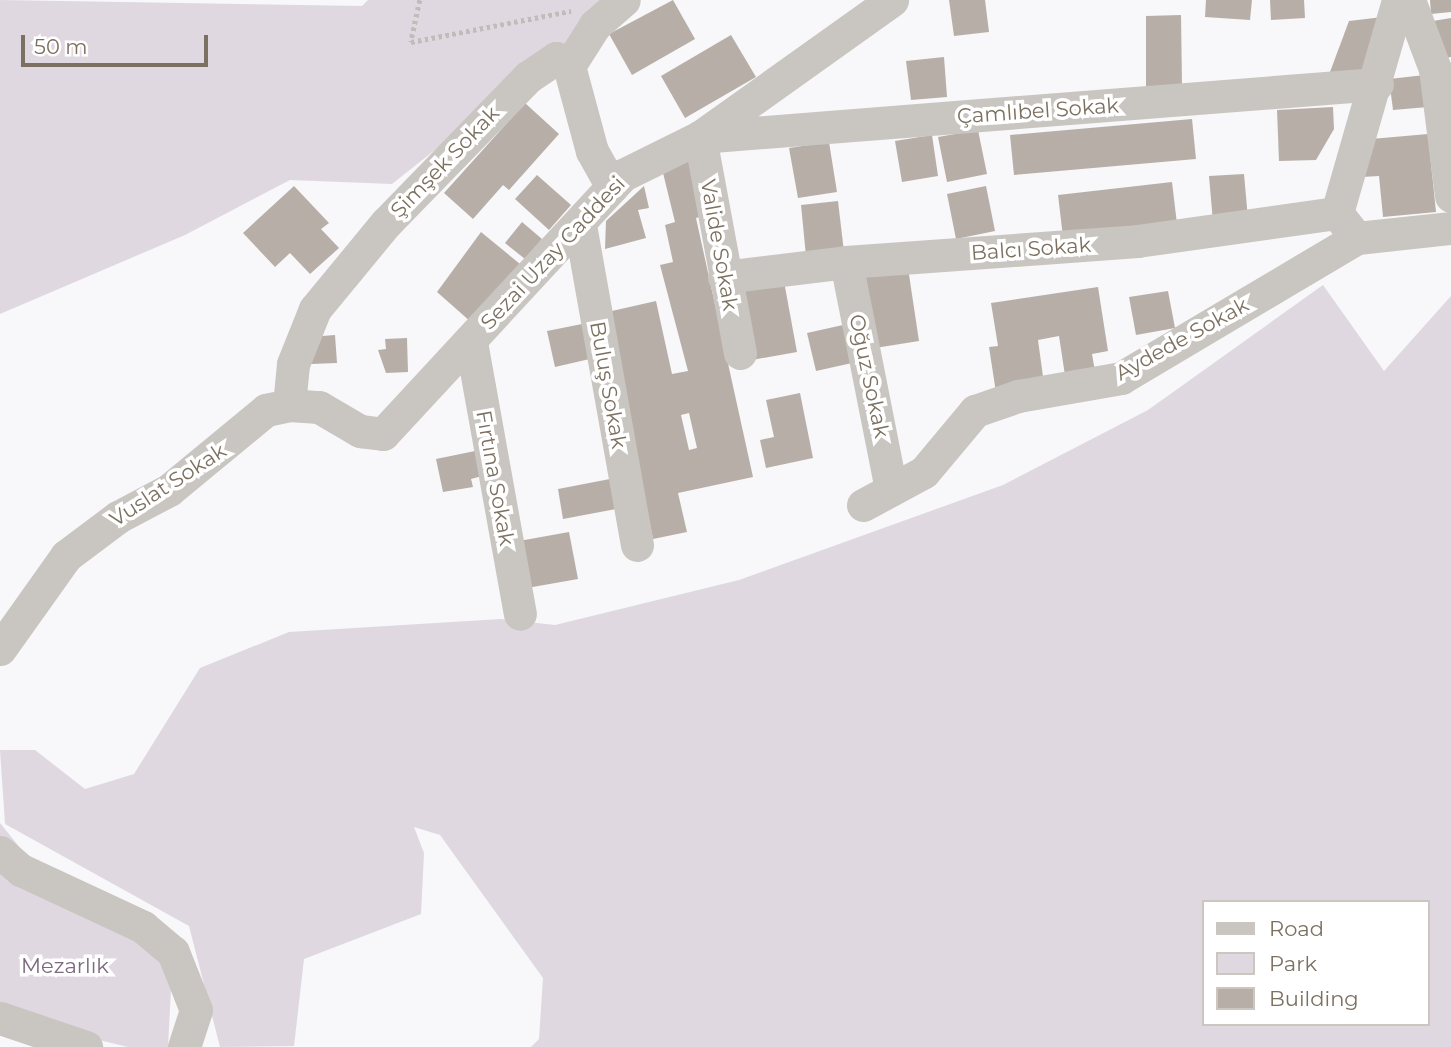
<!DOCTYPE html>
<html>
<head>
<meta charset="utf-8">
<style>
	body { margin:0 }
	#map { position:relative; width:1451px; height:1047px; overflow:hidden; background:#f8f7f9; font-family:Montserrat,sans-serif }
	div>[style] { position:absolute }
	[style*='--x'] { left:calc(var(--x)*1px); top:calc(var(--y)*1px); width:calc(var(--w)*1px); rotate:calc(var(--a)*1deg) }
	.green>* { inset:0; background:#dfd8e1 }
	.building>* { inset:0; background:#b7afa7 }
	.path>* { height:4.5px; margin-top:-2.25px; transform-origin:0; background:repeating-linear-gradient(90deg,#bfbcb9 0 3.5px,transparent 0 7px) }
	.minor>* { height:33px; margin:-16.5px; padding:0 16.5px; transform-origin:16.5px; border-radius:16.5px; background:#c9c5c0 }
	span { translate:-50% -50%; white-space:nowrap; text-align:center; line-height:1.15; -webkit-text-stroke:7px #fff; paint-order:stroke }
	.street-label { font-size:21px; color:#7c7060 }
	.park-label { font-size:21px; color:#7d687f }
	.legend { position:absolute; left:1202px; top:900px; width:228px; height:126px; box-sizing:border-box; background:#fff; border:2px solid #cbc6bf; margin:0; padding:9px 12px; list-style:none; font-size:21px; color:#7c7060 }
	.legend li { display:flex; align-items:center; gap:14px; height:35px }
	.legend b { width:35px; border:2px solid #cbc6bf }
	.scale { position:absolute; left:21px; top:35px; width:187px; height:32px; box-sizing:border-box; border:4px solid #7c7060; border-top:0; padding-left:9px; font-size:21px; line-height:24px; white-space:nowrap; color:#7c7060; -webkit-text-stroke:5px #fff; paint-order:stroke }
</style>
</head>
<body>
<div id="map">
	<div class="green">
		<i style="clip-path:polygon(0 0,362px 6px,368px 0,624px 0,392px 184px,290px 180px,185px 235px,0 314px)"></i>
		<i style="clip-path:polygon(evenodd,1323px 285px,1384px 371px,1451px 296px,1451px 1047px,531px 1047px,539px 1039px,543px 978px,440px 835px,414px 827px,424px 853px,421px 914px,304px 959px,294px 1046px,220px 1047px,189px 926px,5px 824px,0 750px,35px 750px,85px 789px,134px 774px,200px 668px,289px 632px,501px 619px,555px 625px,739px 580px,1003px 485px,1148px 410px,1323px 285px,1204px 902px,1428px 902px,1428px 1024px,1204px 1024px,1204px 902px)"></i>
		<i style="clip-path:polygon(0 823px,51px 886px,173px 952px,168px 1047px,128px 1047px,0 1016px)"></i>
	</div>
	<div class="building">
		<i style="clip-path:polygon(673px 0,695px 39px,632px 75px,609px 34px)"></i>
		<i style="clip-path:polygon(949px 0,985px 0,989px 32px,954px 36px)"></i>
		<i style="clip-path:polygon(1206px 0,1252px 0,1250px 20px,1205px 17px)"></i>
		<i style="clip-path:polygon(1270px 0,1304px 0,1305px 18px,1271px 20px)"></i>
		<i style="clip-path:polygon(1430px 0,1451px 0,1451px 12px,1431px 14px)"></i>
		<i style="clip-path:polygon(1181px 15px,1182px 87px,1146px 88px,1146px 16px)"></i>
		<i style="clip-path:polygon(1383px 17px,1362px 71px,1330px 72px,1349px 21px)"></i>
		<i style="clip-path:polygon(1451px 18px,1451px 57px,1438px 59px,1433px 21px)"></i>
		<i style="clip-path:polygon(731px 35px,756px 77px,685px 118px,661px 76px)"></i>
		<i style="clip-path:polygon(944px 57px,947px 97px,911px 100px,906px 61px)"></i>
		<i style="clip-path:polygon(1425px 75px,1428px 107px,1393px 110px,1389px 79px)"></i>
		<i style="clip-path:polygon(525px 103px,559px 134px,509px 190px,503px 185px,473px 219px,444px 193px)"></i>
		<i style="clip-path:polygon(1333px 107px,1334px 129px,1316px 160px,1279px 161px,1277px 110px)"></i>
		<i style="clip-path:polygon(1192px 119px,1196px 159px,1014px 175px,1010px 135px)"></i>
		<i style="clip-path:polygon(978px 130px,987px 174px,947px 182px,938px 137px)"></i>
		<i style="clip-path:polygon(1428px 134px,1436px 212px,1383px 217px,1379px 176px,1362px 177px,1371px 139px)"></i>
		<i style="clip-path:polygon(932px 135px,938px 176px,902px 182px,895px 141px)"></i>
		<i style="clip-path:polygon(829px 142px,837px 192px,798px 198px,789px 148px)"></i>
		<i style="clip-path:polygon(evenodd,690px 156px,703px 216px,696px 218px,753px 477px,678px 493px,687px 532px,653px 539px,603px 313px,656px 301px,672px 374px,688px 371px,660px 265px,673px 262px,665px 225px,675px 222px,663px 173px,690px 156px,689px 413px,697px 448px,689px 450px,681px 415px,689px 413px)"></i>
		<i style="clip-path:polygon(1244px 174px,1248px 219px,1213px 222px,1209px 176px)"></i>
		<i style="clip-path:polygon(537px 175px,571px 205px,549px 230px,515px 199px)"></i>
		<i style="clip-path:polygon(1172px 182px,1177px 224px,1063px 237px,1058px 195px)"></i>
		<i style="clip-path:polygon(294px 186px,329px 223px,321px 229px,339px 248px,310px 274px,290px 253px,275px 267px,243px 233px)"></i>
		<i style="clip-path:polygon(644px 186px,649px 208px,638px 210px,646px 238px,605px 249px,606px 221px)"></i>
		<i style="clip-path:polygon(986px 186px,995px 231px,956px 239px,947px 194px)"></i>
		<i style="clip-path:polygon(838px 201px,844px 252px,806px 256px,801px 205px)"></i>
		<i style="clip-path:polygon(522px 222px,542px 239px,525px 259px,505px 243px)"></i>
		<i style="clip-path:polygon(481px 232px,520px 264px,471px 322px,437px 292px)"></i>
		<i style="clip-path:polygon(908px 268px,919px 341px,875px 348px,864px 274px)"></i>
		<i style="clip-path:polygon(783px 276px,797px 352px,752px 360px,738px 284px)"></i>
		<i style="clip-path:polygon(1098px 287px,1108px 351px,1092px 354px,1096px 377px,1066px 382px,1059px 336px,1038px 340px,1045px 391px,997px 399px,989px 347px,998px 346px,991px 303px)"></i>
		<i style="clip-path:polygon(1168px 291px,1175px 328px,1136px 335px,1129px 297px)"></i>
		<i style="clip-path:polygon(587px 323px,594px 358px,555px 367px,547px 331px)"></i>
		<i style="clip-path:polygon(843px 325px,852px 363px,816px 371px,807px 333px)"></i>
		<i style="clip-path:polygon(335px 335px,337px 363px,311px 364px,309px 337px)"></i>
		<i style="clip-path:polygon(407px 338px,408px 372px,386px 373px,378px 350px,386px 349px,385px 339px)"></i>
		<i style="clip-path:polygon(800px 393px,813px 458px,766px 468px,760px 440px,774px 437px,766px 400px)"></i>
		<i style="clip-path:polygon(480px 450px,486px 475px,471px 479px,473px 487px,443px 492px,436px 459px)"></i>
		<i style="clip-path:polygon(610px 479px,616px 509px,563px 519px,558px 489px)"></i>
		<i style="clip-path:polygon(569px 532px,578px 579px,527px 588px,519px 541px)"></i>
	</div>
	<div class="path">
		<i style="--x:420;--y:0;--w:43;--a:102.1"></i>
		<i style="--x:411;--y:42;--w:163;--a:-11"></i>
	</div>
	<div class="minor">
		<i style="--x:1409;--y:0;--w:74;--a:69.4"></i>
		<i style="--x:1435;--y:69;--w:128;--a:82.8"></i>
		<i style="--x:569;--y:66;--w:49;--a:-57.6"></i>
		<i style="--x:595;--y:25;--w:38;--a:-41"></i>
		<i style="--x:580;--y:225;--w:325;--a:79.9"></i>
		<i style="--x:1351;--y:231;--w:23;--a:-128"></i>
		<i style="--x:1337;--y:213;--w:222;--a:-74"></i>
		<i style="--x:846;--y:262;--w:232;--a:78.8"></i>
		<i style="--x:724;--y:277;--w:123;--a:-7"></i>
		<i style="--x:846;--y:262;--w:292;--a:-4.1"></i>
		<i style="--x:1137;--y:241;--w:202;--a:-8"></i>
		<i style="--x:471;--y:342;--w:276;--a:79.8"></i>
		<i style="--x:740;--y:353;--w:220;--a:-100.5"></i>
		<i style="--x:700;--y:137;--w:679;--a:-4.48"></i>
		<i style="--x:289;--y:405;--w:41;--a:-84.4"></i>
		<i style="--x:293;--y:364;--w:59;--a:-68.2"></i>
		<i style="--x:315;--y:309;--w:112;--a:-50.5"></i>
		<i style="--x:386;--y:223;--w:204;--a:-45.8"></i>
		<i style="--x:528;--y:77;--w:34;--a:-34"></i>
		<i style="--x:556;--y:58;--w:15;--a:32"></i>
		<i style="--x:569;--y:66;--w:88;--a:74.9"></i>
		<i style="--x:592;--y:151;--w:41;--a:60.9"></i>
		<i style="--x:863;--y:505;--w:69;--a:-28.4"></i>
		<i style="--x:924;--y:472;--w:80;--a:-50.1"></i>
		<i style="--x:975;--y:411;--w:46;--a:-19.2"></i>
		<i style="--x:1018;--y:396;--w:105;--a:-9.9"></i>
		<i style="--x:1121;--y:378;--w:274;--a:-30.7"></i>
		<i style="--x:1357;--y:238;--w:95;--a:-6.1"></i>
		<i style="--x:0;--y:649;--w:114;--a:-54.6"></i>
		<i style="--x:66;--y:556;--w:65;--a:-36.9"></i>
		<i style="--x:118;--y:517;--w:58;--a:-27.9"></i>
		<i style="--x:169;--y:490;--w:126;--a:-39.5"></i>
		<i style="--x:266;--y:410;--w:24;--a:-12"></i>
		<i style="--x:289;--y:405;--w:30;--a:4"></i>
		<i style="--x:319;--y:407;--w:48;--a:30.3"></i>
		<i style="--x:360;--y:431;--w:23;--a:7"></i>
		<i style="--x:383;--y:434;--w:353;--a:-47.2"></i>
		<i style="--x:623;--y:175;--w:86;--a:-26.3"></i>
		<i style="--x:700;--y:137;--w:236;--a:-35.5"></i>
		<i style="--x:0;--y:852;--w:28;--a:41"></i>
		<i style="--x:21;--y:870;--w:135;--a:25"></i>
		<i style="--x:143;--y:927;--w:39;--a:40"></i>
		<i style="--x:173;--y:952;--w:62;--a:68.4"></i>
		<i style="--x:196;--y:1010;--w:39;--a:108"></i>
		<i style="--x:0;--y:1018;--w:91;--a:18.6"></i>
	</div>
	<div class="street-label">
		<span style="left:1038px;top:111px;rotate:-4deg">Çamlıbel Sokak</span>
		<span style="left:445px;top:162px;rotate:-46deg">Şimşek Sokak</span>
		<span style="left:719px;top:245px;rotate:80deg">Valide Sokak</span>
		<span style="left:1031px;top:249px;rotate:-4deg">Balcı Sokak</span>
		<span style="left:553px;top:253px;rotate:-47deg">Sezai Uzay Caddesi</span>
		<span style="left:1182px;top:339px;rotate:-29deg">Aydede Sokak</span>
		<span style="left:869px;top:376px;rotate:78deg">Oğuz Sokak</span>
		<span style="left:608px;top:385px;rotate:80deg">Buluş Sokak</span>
		<span style="left:495px;top:478px;rotate:80deg">Fırtına Sokak</span>
		<span style="left:168px;top:485px;rotate:-33deg">Vuslat Sokak</span>
	</div>
	<div class="park-label">
		<span style="left:65px;top:966px">Mezarlık</span>
	</div>
	<ul class="legend">
	<li><b style="height:9px;background:#c9c5c0"></b>Road</li>
	<li><b style="height:19px;background:#dfd8e1"></b>Park</li>
	<li><b style="height:19px;background:#b7afa7"></b>Building</li>
	</ul>
	<div class="scale">50 m</div>
</div>
</body>
</html>
